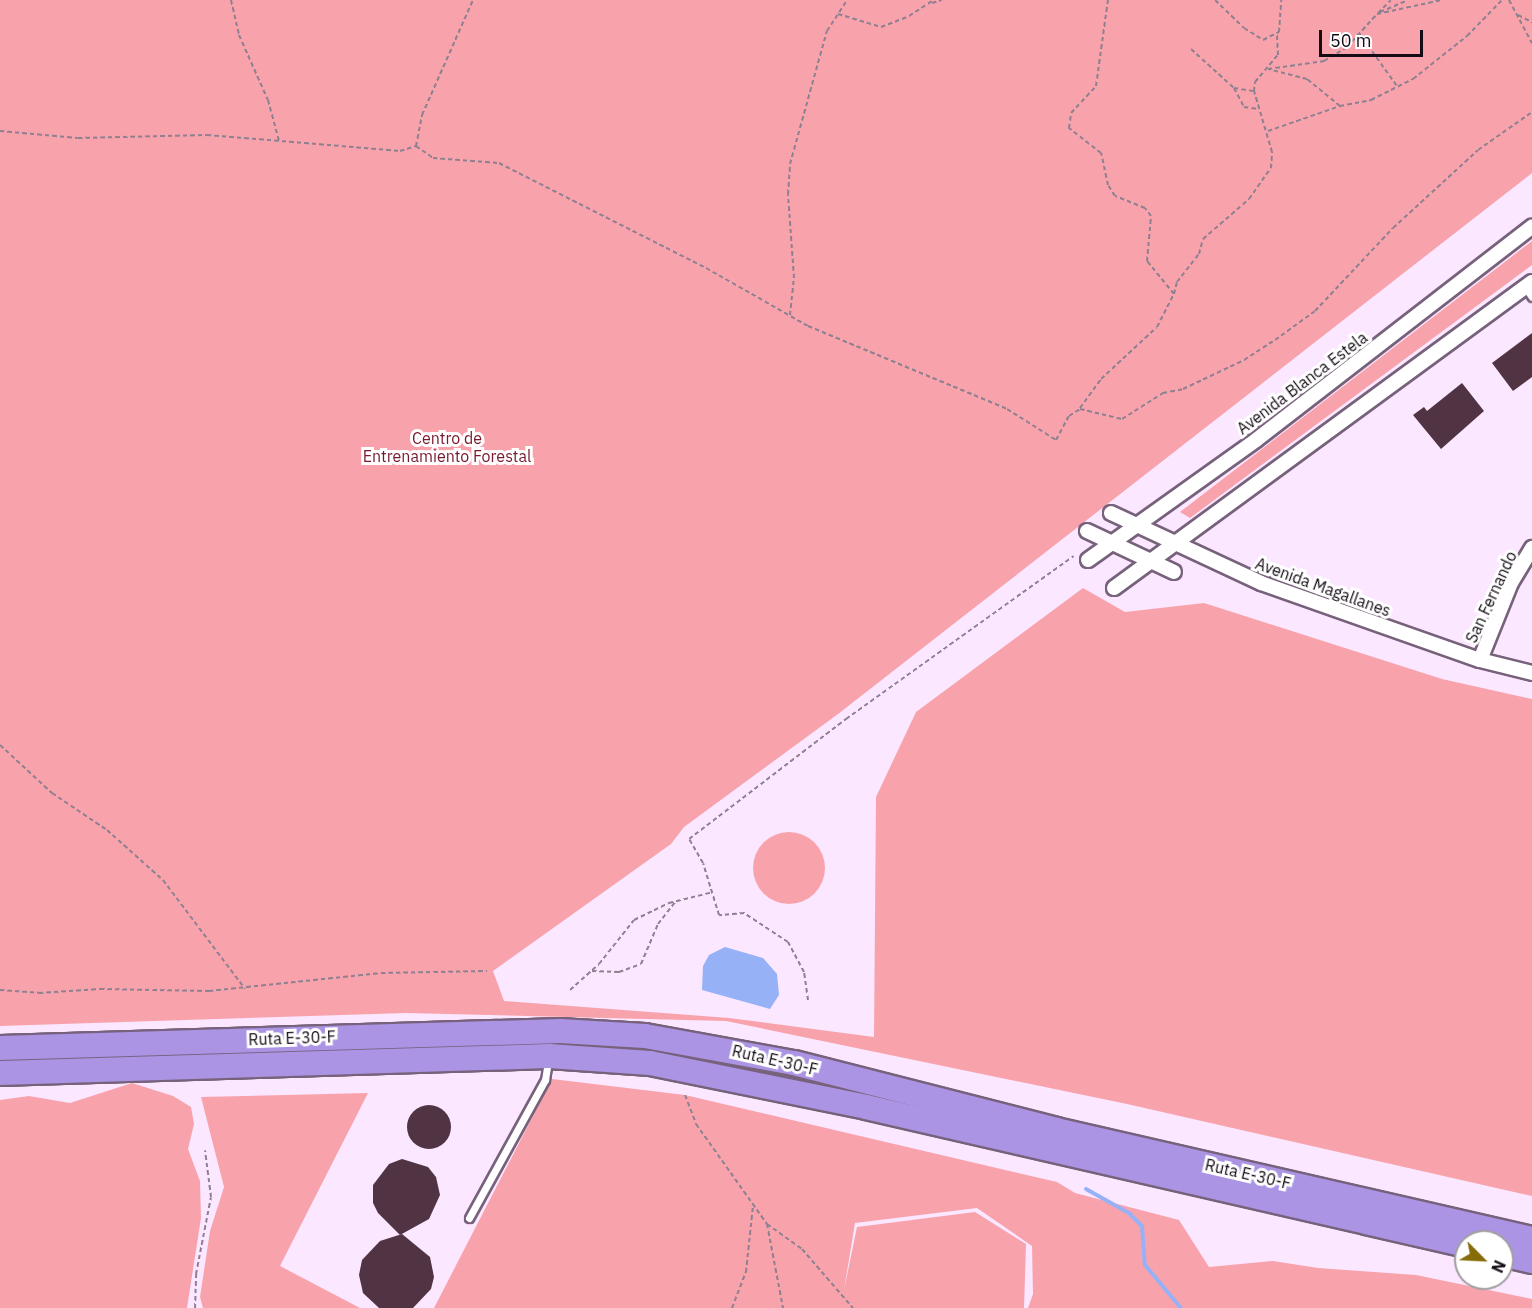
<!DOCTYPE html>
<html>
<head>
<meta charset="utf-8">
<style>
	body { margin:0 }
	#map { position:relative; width:1532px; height:1308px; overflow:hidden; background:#fbe7ff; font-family:"IBM Plex Sans",sans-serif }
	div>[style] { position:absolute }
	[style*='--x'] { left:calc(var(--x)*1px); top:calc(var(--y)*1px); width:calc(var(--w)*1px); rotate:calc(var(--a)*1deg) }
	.green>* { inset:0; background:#f8a3ab }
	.round { border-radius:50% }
	.water>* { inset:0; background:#97b1f6 }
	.stream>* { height:4px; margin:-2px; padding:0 2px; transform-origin:2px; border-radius:2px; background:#97b1f6 }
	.building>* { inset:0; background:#513443 }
	.path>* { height:2px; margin-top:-1px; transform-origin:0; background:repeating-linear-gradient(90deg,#8e8091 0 4.5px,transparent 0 7.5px) }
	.roads { filter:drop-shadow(2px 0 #77617b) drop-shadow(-2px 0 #77617b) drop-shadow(0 2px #77617b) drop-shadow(0 -2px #77617b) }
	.service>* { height:7px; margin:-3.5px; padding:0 3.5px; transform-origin:3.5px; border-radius:3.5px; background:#fff }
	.minor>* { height:14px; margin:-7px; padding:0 7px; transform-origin:7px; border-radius:7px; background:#fff }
	.trunk>* { height:24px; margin:-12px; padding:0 12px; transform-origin:12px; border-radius:12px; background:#aa94e3 }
	span { translate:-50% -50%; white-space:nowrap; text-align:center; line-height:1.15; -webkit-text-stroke:6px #fff; paint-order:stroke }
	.street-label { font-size:16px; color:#140c15 }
	.park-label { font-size:16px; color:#77192e }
	.north { position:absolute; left:1454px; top:1230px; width:60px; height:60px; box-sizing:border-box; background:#fff; border:2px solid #a19ea1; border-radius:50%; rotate:114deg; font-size:16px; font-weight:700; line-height:24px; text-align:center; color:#140c15 }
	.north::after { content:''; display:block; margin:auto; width:21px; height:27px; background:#856c09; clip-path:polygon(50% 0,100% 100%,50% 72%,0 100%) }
	.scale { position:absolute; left:1319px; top:30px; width:104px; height:27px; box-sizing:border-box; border:3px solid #140c15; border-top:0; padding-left:8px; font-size:18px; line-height:21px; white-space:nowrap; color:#140c15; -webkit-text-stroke:4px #fff; paint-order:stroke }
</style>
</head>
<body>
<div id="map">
	<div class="green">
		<i style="clip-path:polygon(0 0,1532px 0,1532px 173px,838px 714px,684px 827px,671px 844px,493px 971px,504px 1001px,729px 1018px,874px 1037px,876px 797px,916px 712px,1083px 588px,1125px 612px,1204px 603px,1442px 679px,1532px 699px,1532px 1196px,1127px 1104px,726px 1021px,406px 1013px,0 1026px)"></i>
		<i style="clip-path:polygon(1532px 241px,1532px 265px,1190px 518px,1180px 512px)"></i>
		<i class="round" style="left:753px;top:832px;width:72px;height:72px"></i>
		<i style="clip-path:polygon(552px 1079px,685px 1095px,1057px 1182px,1075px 1193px,1179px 1220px,1209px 1267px,1273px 1261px,1318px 1268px,1416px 1275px,1532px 1299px,1532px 1308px,1028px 1308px,1033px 1294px,1032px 1246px,977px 1208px,855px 1223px,844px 1290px,857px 1227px,975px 1212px,1026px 1244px,1024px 1308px,434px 1308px)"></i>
		<i style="clip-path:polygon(132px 1083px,173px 1096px,191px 1107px,194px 1124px,188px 1149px,200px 1181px,201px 1218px,187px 1308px,0 1308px,0 1100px,29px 1096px,70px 1103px)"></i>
		<i style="clip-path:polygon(368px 1093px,280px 1266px,360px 1308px,203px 1308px,200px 1297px,210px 1231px,224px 1187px,201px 1097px)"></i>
	</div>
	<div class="water">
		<i style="clip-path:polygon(725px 947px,763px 958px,777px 974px,779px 995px,770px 1009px,702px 990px,703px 966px,709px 955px)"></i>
	</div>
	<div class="stream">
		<i style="--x:1086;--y:1189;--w:49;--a:29.2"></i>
		<i style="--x:1129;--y:1213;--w:18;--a:45"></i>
		<i style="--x:1142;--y:1226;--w:39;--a:86"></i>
		<i style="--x:1145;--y:1265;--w:56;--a:50.1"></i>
	</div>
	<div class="building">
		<i style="clip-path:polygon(1532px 333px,1532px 377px,1513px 391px,1492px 363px)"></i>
		<i style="clip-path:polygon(1462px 383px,1484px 411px,1441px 449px,1413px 415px,1424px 407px,1427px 411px)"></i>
		<i class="round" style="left:407px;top:1105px;width:44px;height:44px"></i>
		<i style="clip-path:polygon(402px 1159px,428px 1167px,436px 1177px,440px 1195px,429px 1219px,400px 1235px,378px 1213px,373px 1203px,373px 1185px,389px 1164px)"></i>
		<i style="clip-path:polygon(402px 1234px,430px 1257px,434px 1277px,431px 1289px,413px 1308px,379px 1308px,363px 1293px,359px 1275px,362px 1260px,380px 1241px)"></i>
	</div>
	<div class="path">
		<i style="--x:231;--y:0;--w:36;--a:77"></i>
		<i style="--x:239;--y:35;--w:71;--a:66"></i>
		<i style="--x:268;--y:100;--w:42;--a:75"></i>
		<i style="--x:1215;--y:0;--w:40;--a:44"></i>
		<i style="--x:1244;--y:28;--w:22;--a:32"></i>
		<i style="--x:1263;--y:40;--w:18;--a:-27"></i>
		<i style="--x:1279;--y:32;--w:32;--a:-86"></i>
		<i style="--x:1509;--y:0;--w:49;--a:61.9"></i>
		<i style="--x:932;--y:3;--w:10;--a:-17"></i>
		<i style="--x:1380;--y:12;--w:30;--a:-23"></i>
		<i style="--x:1378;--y:13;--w:18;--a:-45"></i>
		<i style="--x:838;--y:14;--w:45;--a:16.8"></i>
		<i style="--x:881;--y:27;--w:30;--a:-21"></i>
		<i style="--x:909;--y:16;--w:30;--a:-33"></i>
		<i style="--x:1518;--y:15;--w:16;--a:27"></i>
		<i style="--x:1359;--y:33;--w:65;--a:54.4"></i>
		<i style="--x:1191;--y:49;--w:58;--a:42.2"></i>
		<i style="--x:1234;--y:88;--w:21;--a:62"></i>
		<i style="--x:1244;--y:107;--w:15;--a:8"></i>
		<i style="--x:1234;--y:88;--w:20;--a:9"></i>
		<i style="--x:1340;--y:106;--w:43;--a:-140.7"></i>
		<i style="--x:1307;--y:79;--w:40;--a:-165.6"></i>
		<i style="--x:1268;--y:69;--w:57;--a:-8.1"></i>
		<i style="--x:1324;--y:61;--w:27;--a:-31"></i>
		<i style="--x:1347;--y:47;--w:45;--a:-47.7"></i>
		<i style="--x:1377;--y:14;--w:66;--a:-12.2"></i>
		<i style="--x:0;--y:131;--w:78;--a:5.1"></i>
		<i style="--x:78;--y:138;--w:129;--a:-1.3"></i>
		<i style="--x:207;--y:135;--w:194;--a:4.7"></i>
		<i style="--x:400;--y:151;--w:17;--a:-17"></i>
		<i style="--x:416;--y:146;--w:21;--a:35"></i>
		<i style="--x:433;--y:158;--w:66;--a:4.3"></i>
		<i style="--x:499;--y:163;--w:232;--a:26.9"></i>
		<i style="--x:706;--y:268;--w:117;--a:29.6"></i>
		<i style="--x:808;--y:326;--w:216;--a:22.6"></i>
		<i style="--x:1007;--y:409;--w:58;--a:32.3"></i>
		<i style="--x:1056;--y:440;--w:27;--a:-62"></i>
		<i style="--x:1069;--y:416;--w:13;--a:-32"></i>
		<i style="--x:1080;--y:409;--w:43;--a:13.4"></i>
		<i style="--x:1122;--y:419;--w:49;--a:-32.4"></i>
		<i style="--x:1163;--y:393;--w:20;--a:-11"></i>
		<i style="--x:1183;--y:389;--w:68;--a:-25.4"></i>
		<i style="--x:1244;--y:360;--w:37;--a:-33"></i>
		<i style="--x:1275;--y:340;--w:49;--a:-35.9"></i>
		<i style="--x:1315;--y:311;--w:114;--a:-46.8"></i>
		<i style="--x:1393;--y:228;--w:115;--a:-42.5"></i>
		<i style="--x:1478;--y:150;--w:66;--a:-35.1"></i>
		<i style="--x:1268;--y:131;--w:76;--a:-19.1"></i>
		<i style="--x:1340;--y:106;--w:32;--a:-11"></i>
		<i style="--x:1371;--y:100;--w:47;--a:-26.6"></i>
		<i style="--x:1413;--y:79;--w:69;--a:-38.5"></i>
		<i style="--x:1467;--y:36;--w:50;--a:-45.8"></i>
		<i style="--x:416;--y:146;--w:32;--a:-79"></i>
		<i style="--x:422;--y:115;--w:126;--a:-66.1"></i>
		<i style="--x:1174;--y:294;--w:12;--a:-76"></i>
		<i style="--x:1177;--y:282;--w:36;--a:-52"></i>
		<i style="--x:1199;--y:254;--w:16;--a:-75"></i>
		<i style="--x:1203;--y:239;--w:61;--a:-41"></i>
		<i style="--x:1249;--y:199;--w:38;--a:-55"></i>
		<i style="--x:1271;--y:168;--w:16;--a:-86"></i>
		<i style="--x:1272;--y:152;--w:64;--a:-106.4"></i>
		<i style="--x:1254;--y:91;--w:9;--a:-84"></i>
		<i style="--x:1255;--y:82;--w:35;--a:-50"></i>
		<i style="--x:1278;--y:55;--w:21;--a:-93"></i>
		<i style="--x:790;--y:315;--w:37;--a:-84"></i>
		<i style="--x:794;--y:278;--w:84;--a:-94.1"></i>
		<i style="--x:788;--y:194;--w:30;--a:-86"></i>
		<i style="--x:790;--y:164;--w:138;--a:-74.5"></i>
		<i style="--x:827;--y:31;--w:37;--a:-57"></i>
		<i style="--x:1080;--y:408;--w:36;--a:-54"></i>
		<i style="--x:1101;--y:379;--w:76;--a:-42.9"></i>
		<i style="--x:1157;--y:327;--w:37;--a:-63"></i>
		<i style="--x:1174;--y:294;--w:43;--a:-129.3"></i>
		<i style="--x:1147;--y:261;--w:45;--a:-84.9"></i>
		<i style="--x:1151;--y:216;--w:10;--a:-127"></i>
		<i style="--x:1145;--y:208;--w:32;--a:-158"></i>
		<i style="--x:1115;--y:196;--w:13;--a:-122"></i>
		<i style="--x:1108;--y:185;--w:33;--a:-102"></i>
		<i style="--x:1101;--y:153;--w:41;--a:-142"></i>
		<i style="--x:1069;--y:128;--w:15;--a:-82"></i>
		<i style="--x:1071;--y:113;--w:37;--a:-47"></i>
		<i style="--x:1096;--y:86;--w:87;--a:-82.1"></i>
		<i style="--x:0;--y:745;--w:71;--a:42.7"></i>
		<i style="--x:52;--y:793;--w:66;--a:33.9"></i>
		<i style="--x:107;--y:830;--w:75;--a:41.8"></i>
		<i style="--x:163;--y:880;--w:136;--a:53"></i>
		<i style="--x:592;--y:971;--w:27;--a:2"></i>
		<i style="--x:619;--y:972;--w:23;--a:-20"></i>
		<i style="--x:641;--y:964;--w:43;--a:-67"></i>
		<i style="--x:658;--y:924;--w:29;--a:-52"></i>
		<i style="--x:0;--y:990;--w:39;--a:4"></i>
		<i style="--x:39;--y:993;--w:61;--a:-3.8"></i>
		<i style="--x:100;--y:989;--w:109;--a:1.1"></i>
		<i style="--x:209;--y:991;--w:173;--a:-6"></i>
		<i style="--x:381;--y:973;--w:106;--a:-1.1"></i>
		<i style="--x:570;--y:990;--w:39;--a:-42"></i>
		<i style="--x:599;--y:964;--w:56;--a:-51.5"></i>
		<i style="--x:634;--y:920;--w:39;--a:-26"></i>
		<i style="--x:669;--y:903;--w:45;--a:-14"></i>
		<i style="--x:808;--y:1000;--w:28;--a:-98"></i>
		<i style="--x:804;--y:972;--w:34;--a:-118"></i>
		<i style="--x:788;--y:942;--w:53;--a:-146.6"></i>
		<i style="--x:744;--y:913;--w:25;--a:175"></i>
		<i style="--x:719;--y:915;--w:54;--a:-107.1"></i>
		<i style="--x:703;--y:863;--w:28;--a:-120"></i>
		<i style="--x:689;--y:839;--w:198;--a:-37.4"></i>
		<i style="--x:846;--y:719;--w:280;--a:-35.6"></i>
		<i style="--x:685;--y:1095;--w:31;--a:69"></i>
		<i style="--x:696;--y:1124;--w:123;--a:54.6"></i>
		<i style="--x:767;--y:1224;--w:43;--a:35.5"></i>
		<i style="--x:802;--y:1249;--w:78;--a:49.2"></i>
		<i style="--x:767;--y:1224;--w:86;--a:79.2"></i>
		<i style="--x:195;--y:1308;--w:34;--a:-88"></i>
		<i style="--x:196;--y:1274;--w:78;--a:-79"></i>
		<i style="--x:211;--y:1197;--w:47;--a:-97.3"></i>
		<i style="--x:732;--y:1308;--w:39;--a:-69"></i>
		<i style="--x:746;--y:1272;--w:67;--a:-84"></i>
	</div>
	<div class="roads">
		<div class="service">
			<i style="--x:1525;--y:287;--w:12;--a:55"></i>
			<i style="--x:469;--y:1218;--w:158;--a:-61.2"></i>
			<i style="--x:545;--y:1080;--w:19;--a:-81"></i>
		</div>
		<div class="minor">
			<i style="--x:1111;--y:513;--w:166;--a:25"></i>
			<i style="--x:1261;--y:583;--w:232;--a:19.4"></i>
			<i style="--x:1480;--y:660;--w:54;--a:14"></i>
			<i style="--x:1087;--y:531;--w:96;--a:25.2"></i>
			<i style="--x:1088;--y:560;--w:206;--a:-35.5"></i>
			<i style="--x:1256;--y:440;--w:349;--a:-37.7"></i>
			<i style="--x:1114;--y:588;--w:518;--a:-36.21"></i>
			<i style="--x:1480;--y:660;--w:83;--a:-68.1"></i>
			<i style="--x:1511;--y:583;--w:41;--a:-59"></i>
		</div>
		<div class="trunk">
			<i style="--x:0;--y:1048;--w:560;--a:-1.74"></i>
			<i style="--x:560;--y:1031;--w:85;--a:3.4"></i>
			<i style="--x:645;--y:1036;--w:151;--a:10.3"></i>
			<i style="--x:794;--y:1063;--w:270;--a:14.3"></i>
			<i style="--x:1056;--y:1130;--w:488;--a:12.9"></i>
			<i style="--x:0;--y:1073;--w:549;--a:-1.77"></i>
			<i style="--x:549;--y:1056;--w:101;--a:4"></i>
			<i style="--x:650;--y:1063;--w:220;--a:11.5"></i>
			<i style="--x:866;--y:1107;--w:616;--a:12.95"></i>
			<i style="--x:1502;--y:1254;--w:31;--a:13"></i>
		</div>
	</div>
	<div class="street-label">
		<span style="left:1302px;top:383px;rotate:-37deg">Avenida Blanca Estela</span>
		<span style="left:1323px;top:587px;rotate:20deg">Avenida Magallanes</span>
		<span style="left:1491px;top:597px;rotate:-65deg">San Fernando</span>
		<span style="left:292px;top:1038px;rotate:-2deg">Ruta E-30-F</span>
		<span style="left:775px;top:1060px;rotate:13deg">Ruta E-30-F</span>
		<span style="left:1248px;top:1174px;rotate:13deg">Ruta E-30-F</span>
	</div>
	<div class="park-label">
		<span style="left:447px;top:447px">Centro de<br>Entrenamiento Forestal</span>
	</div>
	<div class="north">N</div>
	<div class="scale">50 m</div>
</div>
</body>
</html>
